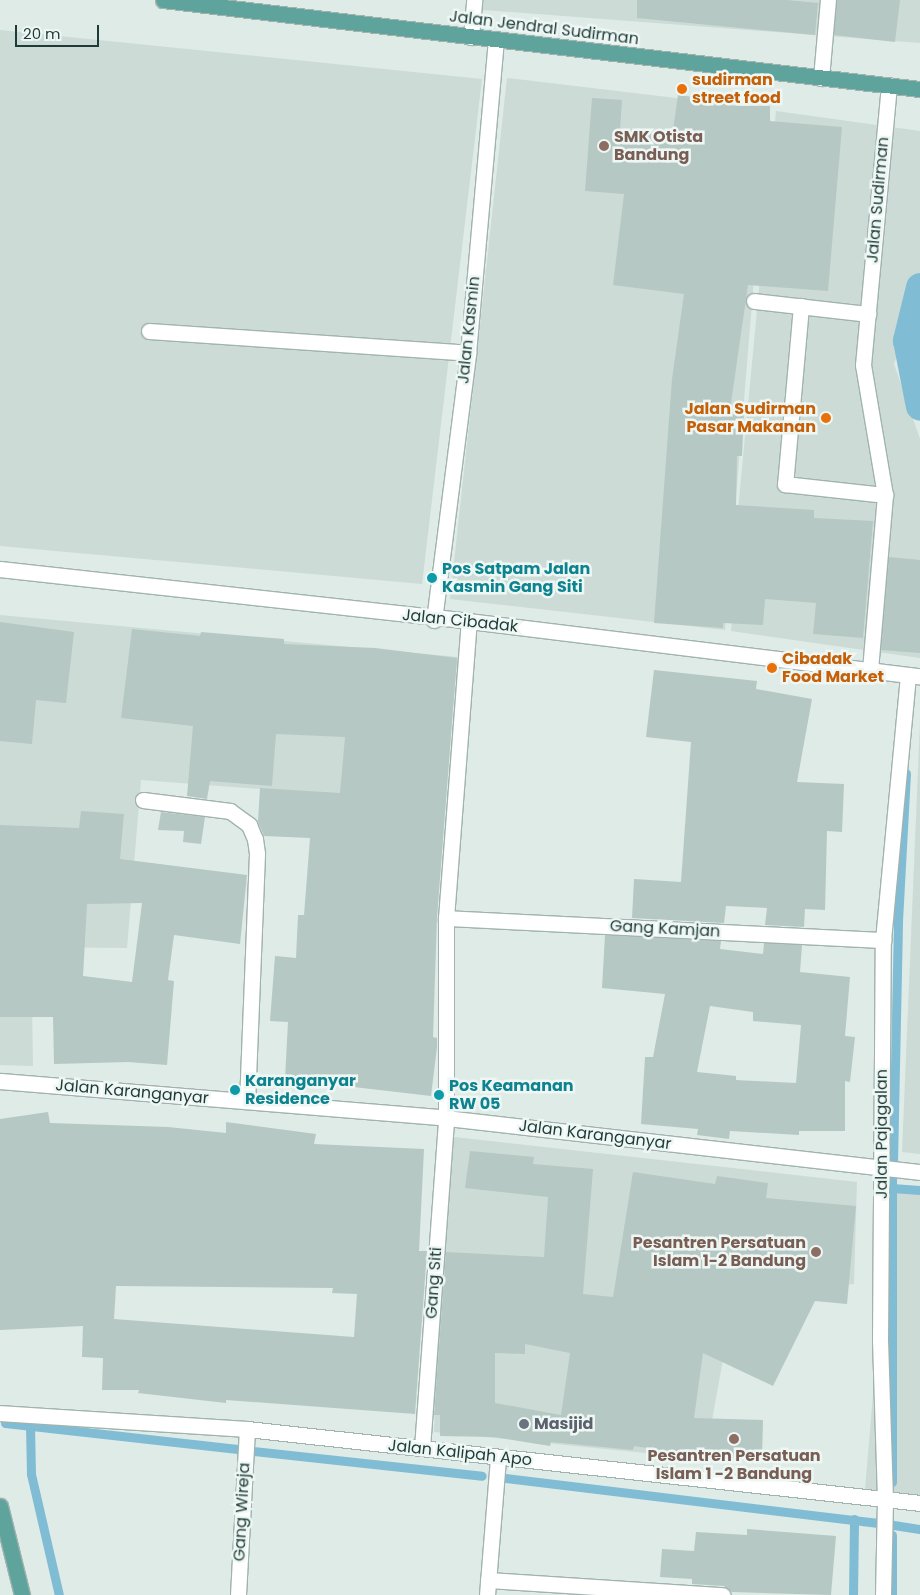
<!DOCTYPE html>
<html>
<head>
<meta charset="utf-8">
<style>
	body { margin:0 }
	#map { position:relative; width:920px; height:1595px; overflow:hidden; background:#deebe7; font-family:Poppins,sans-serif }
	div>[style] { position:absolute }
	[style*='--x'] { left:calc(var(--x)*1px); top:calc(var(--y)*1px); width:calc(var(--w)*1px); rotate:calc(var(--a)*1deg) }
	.built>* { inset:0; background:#ccdbd6 }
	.stream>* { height:9px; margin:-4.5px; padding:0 4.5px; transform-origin:4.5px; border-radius:4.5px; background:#81bcd5 }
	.canal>* { height:29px; margin:-14.5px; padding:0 14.5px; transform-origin:14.5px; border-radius:14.5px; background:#81bcd5 }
	.building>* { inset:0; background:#b6c8c3 }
	.roads { filter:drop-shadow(1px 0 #a1b3af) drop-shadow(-1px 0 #a1b3af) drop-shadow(0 1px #a1b3af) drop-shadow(0 -1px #a1b3af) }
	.pedestrian>* { height:15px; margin:-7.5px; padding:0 7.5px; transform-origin:7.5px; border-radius:7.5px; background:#fff }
	.minor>* { height:15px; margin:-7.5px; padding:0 7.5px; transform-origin:7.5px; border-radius:7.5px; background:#fff }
	.tertiary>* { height:15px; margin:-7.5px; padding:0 7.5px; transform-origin:7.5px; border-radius:7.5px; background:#fff }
	.secondary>* { height:15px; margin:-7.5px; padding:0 7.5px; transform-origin:7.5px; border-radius:7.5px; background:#fff }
	.primary>* { height:15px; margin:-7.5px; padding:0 7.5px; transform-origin:7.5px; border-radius:7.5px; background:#5fa49c }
	.dots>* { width:14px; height:14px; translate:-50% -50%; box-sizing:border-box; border:2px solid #eef7f4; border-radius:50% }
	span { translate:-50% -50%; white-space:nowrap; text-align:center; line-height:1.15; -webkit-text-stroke:5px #eef7f4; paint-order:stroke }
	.street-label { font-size:16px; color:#1e3b37 }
	.food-label { font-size:16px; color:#c56008; font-weight:700 }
	.left { translate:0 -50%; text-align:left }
	.right { translate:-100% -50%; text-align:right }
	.education-label { font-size:16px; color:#785e54; font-weight:700 }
	.culture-label { font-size:16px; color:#0d838f; font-weight:700 }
	.worship-label { font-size:16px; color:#5b616d; font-weight:700 }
	.scale { position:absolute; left:15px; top:25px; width:84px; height:22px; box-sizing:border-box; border:2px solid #1e3b37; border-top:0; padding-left:6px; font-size:15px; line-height:18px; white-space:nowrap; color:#1e3b37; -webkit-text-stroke:4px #eef7f4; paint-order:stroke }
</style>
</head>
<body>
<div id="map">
	<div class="built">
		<i style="clip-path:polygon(472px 0,920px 0,920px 43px,471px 9px)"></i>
		<i style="clip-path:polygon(0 30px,482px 79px,422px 584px,0 546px)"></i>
		<i style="clip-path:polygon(507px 78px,768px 109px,725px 630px,450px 599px)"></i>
		<i style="clip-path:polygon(776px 111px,920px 131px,920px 288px,894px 364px,920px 439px,920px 658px,731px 631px,742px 510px,738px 510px)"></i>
		<i style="clip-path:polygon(920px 311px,920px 407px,903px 358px)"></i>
		<i style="clip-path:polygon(0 615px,458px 657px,443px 803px,141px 780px,127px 948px,31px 947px,33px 1066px,0 1065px)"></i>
		<i style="clip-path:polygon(920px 722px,920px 1154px,902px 1152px)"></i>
		<i style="clip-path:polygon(446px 1136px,857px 1182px,854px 1284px,735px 1293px,705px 1459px,434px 1432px)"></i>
		<i style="clip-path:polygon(891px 1184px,920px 1187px,920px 1495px,865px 1489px)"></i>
	</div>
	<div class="stream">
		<i style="--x:893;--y:1162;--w:241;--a:-88.8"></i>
		<i style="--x:898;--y:921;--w:148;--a:-86.9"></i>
		<i style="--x:892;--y:1188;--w:28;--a:4"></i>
		<i style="--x:5;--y:1423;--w:234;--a:6.4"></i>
		<i style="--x:30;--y:1426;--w:48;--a:88.8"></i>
		<i style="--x:31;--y:1474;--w:124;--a:77"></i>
		<i style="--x:253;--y:1451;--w:230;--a:6.2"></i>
		<i style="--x:506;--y:1478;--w:377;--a:6.9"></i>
		<i style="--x:892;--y:1482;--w:305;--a:-90"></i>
		<i style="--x:887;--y:1524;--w:33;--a:9"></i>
		<i style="--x:892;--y:1535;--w:60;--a:90"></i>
		<i style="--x:853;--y:1595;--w:76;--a:-89.2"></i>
	</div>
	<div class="canal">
		<i style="--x:920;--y:287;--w:55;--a:103.8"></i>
		<i style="--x:907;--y:340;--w:67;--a:78.9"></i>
	</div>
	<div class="building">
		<i style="clip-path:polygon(637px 0,787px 0,818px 3px,815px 35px,637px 18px)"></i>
		<i style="clip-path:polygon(837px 0,900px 0,895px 42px,834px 35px)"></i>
		<i style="clip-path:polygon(678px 95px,732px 102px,732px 106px,770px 106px,770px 121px,842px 127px,828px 291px,748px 285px,730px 410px,744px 411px,742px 456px,737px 456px,736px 505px,814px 510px,814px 518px,873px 521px,863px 638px,813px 634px,816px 603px,765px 599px,763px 625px,723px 623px,723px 628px,654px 623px,672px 379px,684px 294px,613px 285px,624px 194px,585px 191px,592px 98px,622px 100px,620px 131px,672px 137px)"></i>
		<i style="clip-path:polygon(889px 557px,920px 560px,920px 653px,881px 650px)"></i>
		<i style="clip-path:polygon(0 622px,74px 632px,66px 703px,36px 700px,32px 744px,0 741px)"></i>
		<i style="clip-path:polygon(132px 629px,200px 636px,201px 632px,284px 639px,284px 644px,375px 648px,457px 658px,437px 917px,433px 1037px,437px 1038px,437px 1047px,431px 1096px,285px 1079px,288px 1022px,270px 1021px,275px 956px,296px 958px,298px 915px,304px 915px,310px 838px,264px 836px,258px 822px,260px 788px,340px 793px,345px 737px,276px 734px,272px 786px,210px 781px,207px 799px,187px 796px,193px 726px,121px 718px)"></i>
		<i style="clip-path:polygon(654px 670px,757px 681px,756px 689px,812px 699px,797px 782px,844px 784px,842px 832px,827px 831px,825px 910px,805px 909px,804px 927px,765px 925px,767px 908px,726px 906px,724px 923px,632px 918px,634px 879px,681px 882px,691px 742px,646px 737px)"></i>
		<i style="clip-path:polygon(evenodd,81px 811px,124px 814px,120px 859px,247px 875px,240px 944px,174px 935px,168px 980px,174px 981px,167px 1065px,128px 1062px,54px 1064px,53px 1017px,0 1017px,0 825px,79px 828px,81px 811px,142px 903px,132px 982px,83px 976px,87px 904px,142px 903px)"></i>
		<i style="clip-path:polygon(161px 812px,205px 817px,201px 844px,183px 842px,184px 831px,158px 830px)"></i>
		<i style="clip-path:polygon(evenodd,605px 935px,721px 941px,720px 949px,763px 954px,764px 943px,802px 945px,800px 972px,850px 977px,845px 1036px,855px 1037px,850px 1082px,845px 1081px,845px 1131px,799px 1131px,799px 1135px,730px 1131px,729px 1139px,697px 1135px,698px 1129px,641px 1124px,645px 1057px,653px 1057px,665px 994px,602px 988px,605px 935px,710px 1006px,753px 1012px,753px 1021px,801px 1025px,796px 1083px,736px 1080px,736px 1076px,697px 1072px,710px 1006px)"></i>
		<i style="clip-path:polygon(evenodd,48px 1112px,50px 1123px,168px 1127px,226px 1133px,226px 1122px,316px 1134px,314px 1144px,424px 1149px,419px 1251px,427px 1251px,415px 1414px,226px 1400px,226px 1403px,138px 1393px,139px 1390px,102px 1390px,103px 1358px,82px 1357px,83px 1326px,0 1330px,0 1119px,48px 1112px,116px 1286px,333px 1288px,332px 1293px,357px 1294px,354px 1337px,114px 1319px,116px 1286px)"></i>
		<i style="clip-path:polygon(evenodd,470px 1151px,534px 1157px,533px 1164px,593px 1169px,583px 1294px,613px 1297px,633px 1172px,715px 1184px,717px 1176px,768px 1183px,766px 1198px,856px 1206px,847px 1304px,815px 1301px,773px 1386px,703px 1353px,694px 1418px,763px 1420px,762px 1459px,704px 1457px,634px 1446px,633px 1450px,551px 1442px,550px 1446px,494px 1437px,440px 1436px,440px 1415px,434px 1415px,446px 1252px,544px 1257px,548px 1197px,465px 1188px,470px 1151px,525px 1344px,570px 1353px,561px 1415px,495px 1403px,495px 1353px,525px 1354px,525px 1344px)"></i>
		<i style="clip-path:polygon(747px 1529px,836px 1536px,831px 1595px,732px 1592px,724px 1586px,692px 1584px,692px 1579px,660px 1577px,662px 1549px,694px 1551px,696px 1532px,747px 1535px)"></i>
	</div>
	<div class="roads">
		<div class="pedestrian">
			<i style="--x:754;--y:301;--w:115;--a:6.5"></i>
			<i style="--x:801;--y:306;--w:179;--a:95.1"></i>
			<i style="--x:785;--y:484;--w:101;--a:6.3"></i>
			<i style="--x:870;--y:670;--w:176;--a:-85.1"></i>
			<i style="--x:885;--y:495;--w:132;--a:-99.6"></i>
			<i style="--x:863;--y:365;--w:281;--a:-84.7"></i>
		</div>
		<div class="minor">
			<i style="--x:471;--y:37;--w:37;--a:-85"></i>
			<i style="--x:821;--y:78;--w:78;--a:-84.9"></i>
			<i style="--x:149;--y:331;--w:320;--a:3.9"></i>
			<i style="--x:434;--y:620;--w:269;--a:-82.7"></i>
			<i style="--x:468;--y:353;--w:314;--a:-84.9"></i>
			<i style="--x:143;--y:800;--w:88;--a:7.2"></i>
			<i style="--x:230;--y:811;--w:24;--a:36"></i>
			<i style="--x:249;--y:825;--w:15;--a:67"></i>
			<i style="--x:255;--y:839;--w:15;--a:82"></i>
			<i style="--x:257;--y:854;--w:247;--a:92.3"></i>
			<i style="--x:446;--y:918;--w:438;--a:2.9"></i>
			<i style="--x:0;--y:1081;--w:448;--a:4.7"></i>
			<i style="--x:446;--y:1118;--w:477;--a:6.5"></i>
			<i style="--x:422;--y:1448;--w:331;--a:-85.8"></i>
			<i style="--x:446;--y:1118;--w:200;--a:-90"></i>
			<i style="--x:446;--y:918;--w:298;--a:-85.6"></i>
			<i style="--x:488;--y:1580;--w:235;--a:3.7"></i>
			<i style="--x:238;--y:1595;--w:166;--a:-86.9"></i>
			<i style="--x:487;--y:1595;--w:138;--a:-85.4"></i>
			<i style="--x:883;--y:1595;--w:96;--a:-88.8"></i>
			<i style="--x:885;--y:1499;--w:158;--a:-91.8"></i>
			<i style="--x:880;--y:1341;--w:401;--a:-89.6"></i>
			<i style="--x:883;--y:940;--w:266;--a:-84.6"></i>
		</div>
		<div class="tertiary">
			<i style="--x:0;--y:1413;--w:248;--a:3.7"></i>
			<i style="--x:247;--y:1429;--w:677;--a:6.27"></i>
		</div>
		<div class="secondary">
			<i style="--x:0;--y:569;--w:472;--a:6.3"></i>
			<i style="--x:469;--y:621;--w:454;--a:7"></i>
		</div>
		<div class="primary">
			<i style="--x:163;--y:0;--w:762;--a:6.71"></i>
			<i style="--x:0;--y:1506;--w:92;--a:76.1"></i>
		</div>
	</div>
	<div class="dots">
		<i style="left:682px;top:89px;background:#e8710a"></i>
		<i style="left:604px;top:146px;background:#8d6e63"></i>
		<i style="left:826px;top:418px;background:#e8710a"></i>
		<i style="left:432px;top:578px;background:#0f9aa8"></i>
		<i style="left:772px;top:668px;background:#e8710a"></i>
		<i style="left:235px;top:1090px;background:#0f9aa8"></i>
		<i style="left:439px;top:1095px;background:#0f9aa8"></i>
		<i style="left:816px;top:1252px;background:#8d6e63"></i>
		<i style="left:524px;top:1424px;background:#6b7280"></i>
		<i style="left:734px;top:1439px;background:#8d6e63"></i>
	</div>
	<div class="street-label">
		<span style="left:544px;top:28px;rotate:7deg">Jalan Jendral Sudirman</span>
		<span style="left:878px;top:200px;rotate:-85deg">Jalan Sudirman</span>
		<span style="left:469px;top:330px;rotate:-84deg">Jalan Kasmin</span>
		<span style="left:460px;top:621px;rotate:6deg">Jalan Cibadak</span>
		<span style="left:665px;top:929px;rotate:3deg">Gang Kamjan</span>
		<span style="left:132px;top:1092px;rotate:5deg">Jalan Karanganyar</span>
		<span style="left:882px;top:1134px;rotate:-90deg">Jalan Pajagalan</span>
		<span style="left:595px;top:1135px;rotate:7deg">Jalan Karanganyar</span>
		<span style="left:434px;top:1283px;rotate:-86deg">Gang Siti</span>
		<span style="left:460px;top:1453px;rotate:6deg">Jalan Kalipah Apo</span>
		<span style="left:242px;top:1512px;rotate:-87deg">Gang Wireja</span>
	</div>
	<div class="food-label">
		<span class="left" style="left:692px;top:89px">sudirman<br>street food</span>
		<span class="right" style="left:816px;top:418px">Jalan Sudirman<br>Pasar Makanan</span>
		<span class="left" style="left:782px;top:668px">Cibadak<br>Food Market</span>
	</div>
	<div class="education-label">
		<span class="left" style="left:614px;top:146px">SMK Otista<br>Bandung</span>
		<span class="right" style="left:806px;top:1252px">Pesantren Persatuan<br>Islam 1-2 Bandung</span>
		<span style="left:734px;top:1465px">Pesantren Persatuan<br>Islam 1 -2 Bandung</span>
	</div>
	<div class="culture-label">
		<span class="left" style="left:442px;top:578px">Pos Satpam Jalan<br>Kasmin Gang Siti</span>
		<span class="left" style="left:245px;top:1090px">Karanganyar<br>Residence</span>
		<span class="left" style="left:449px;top:1095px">Pos Keamanan<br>RW 05</span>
	</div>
	<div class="worship-label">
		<span class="left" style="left:534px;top:1424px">Masijid</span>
	</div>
	<div class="scale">20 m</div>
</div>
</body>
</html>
